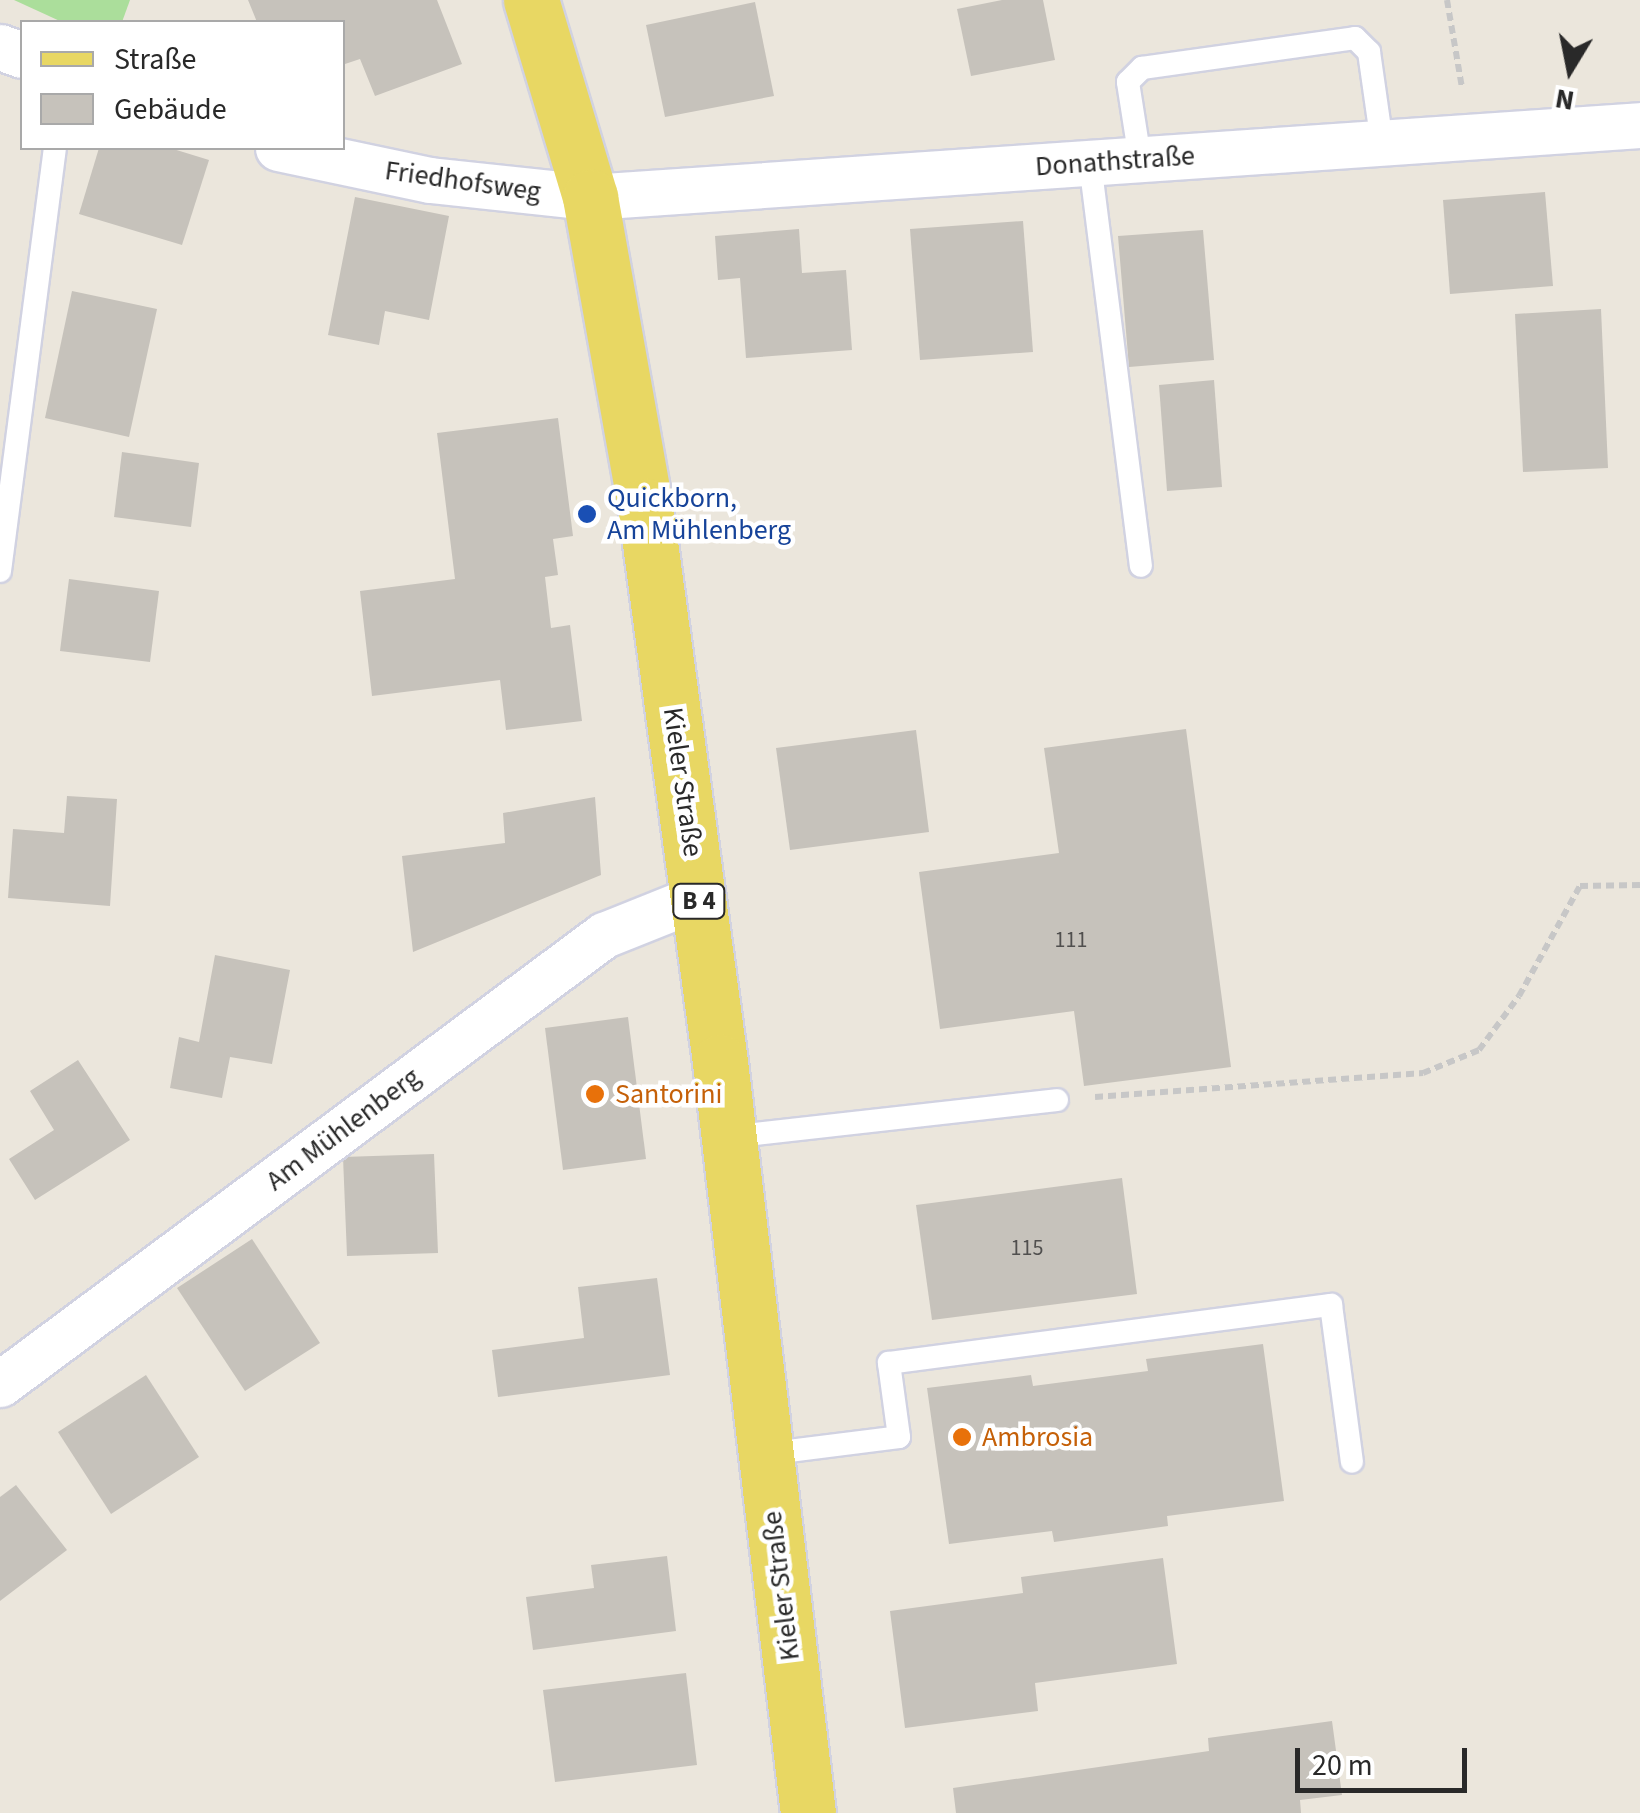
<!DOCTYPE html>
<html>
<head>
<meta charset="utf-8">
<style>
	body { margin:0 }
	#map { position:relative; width:1640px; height:1813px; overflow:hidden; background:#ebe6dc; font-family:"Source Sans 3",sans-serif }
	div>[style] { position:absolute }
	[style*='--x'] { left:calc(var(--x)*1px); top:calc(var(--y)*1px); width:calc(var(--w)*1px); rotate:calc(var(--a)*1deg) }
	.green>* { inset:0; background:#abde9b }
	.building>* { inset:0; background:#c6c2bb }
	.path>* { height:6px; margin-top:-3px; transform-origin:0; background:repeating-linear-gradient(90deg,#c7c7c7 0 8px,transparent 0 13px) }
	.roads { filter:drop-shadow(2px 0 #d1d2e1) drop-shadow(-2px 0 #d1d2e1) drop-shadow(0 2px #d1d2e1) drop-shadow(0 -2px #d1d2e1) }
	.lane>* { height:22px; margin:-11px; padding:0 11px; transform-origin:11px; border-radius:11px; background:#fff }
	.street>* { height:45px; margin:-22.5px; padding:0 22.5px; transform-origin:22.5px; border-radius:22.5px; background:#fff }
	.primary>* { height:55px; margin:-27.5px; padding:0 27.5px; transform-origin:27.5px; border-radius:27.5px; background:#e8d763 }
	.dots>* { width:28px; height:28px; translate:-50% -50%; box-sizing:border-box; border:5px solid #fff; border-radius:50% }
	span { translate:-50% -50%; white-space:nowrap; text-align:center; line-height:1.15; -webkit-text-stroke:9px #fff; paint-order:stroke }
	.number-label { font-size:22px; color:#504f4e }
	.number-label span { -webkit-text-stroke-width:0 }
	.shield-label span { padding:2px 8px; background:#fff; border:2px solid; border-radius:8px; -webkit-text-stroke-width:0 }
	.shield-label { font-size:25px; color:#292929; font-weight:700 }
	.street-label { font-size:28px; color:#292929 }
	.transit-label { font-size:28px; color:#164399 }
	.left { translate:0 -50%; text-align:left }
	.food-label { font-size:28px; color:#c56008 }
	.legend { position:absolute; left:20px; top:20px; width:325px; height:130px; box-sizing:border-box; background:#fff; border:2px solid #a9a9a9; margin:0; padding:12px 18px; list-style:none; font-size:30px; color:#292929 }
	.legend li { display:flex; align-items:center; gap:20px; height:50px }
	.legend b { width:50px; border:2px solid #a9a9a9 }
	.north { position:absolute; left:1520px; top:20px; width:100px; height:100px; -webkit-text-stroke:8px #fff; paint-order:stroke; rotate:190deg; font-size:28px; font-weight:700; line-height:40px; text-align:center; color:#292929 }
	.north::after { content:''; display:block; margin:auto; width:35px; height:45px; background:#292929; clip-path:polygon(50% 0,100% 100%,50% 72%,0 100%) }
	.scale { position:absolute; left:1295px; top:1748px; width:172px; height:45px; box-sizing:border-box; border:5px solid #292929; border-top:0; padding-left:12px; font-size:30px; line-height:35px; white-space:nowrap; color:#292929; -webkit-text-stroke:8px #fff; paint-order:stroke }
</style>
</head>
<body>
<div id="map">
	<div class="green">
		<i style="clip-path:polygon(14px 0,130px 0,122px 22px,62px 22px)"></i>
	</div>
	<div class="building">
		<i style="clip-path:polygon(248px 0,437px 0,462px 64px,375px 96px,360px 59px,342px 65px,342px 22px,257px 22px)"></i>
		<i style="clip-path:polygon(1002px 0,1043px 0,1055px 60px,971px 76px,957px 9px)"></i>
		<i style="clip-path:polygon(755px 2px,774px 96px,665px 117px,646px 25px)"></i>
		<i style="clip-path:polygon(99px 148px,170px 148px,209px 160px,182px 245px,79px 214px)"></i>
		<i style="clip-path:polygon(1545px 192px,1553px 286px,1450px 294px,1443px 200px)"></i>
		<i style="clip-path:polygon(355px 197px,449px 216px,429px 320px,385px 311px,379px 345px,328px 335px)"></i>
		<i style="clip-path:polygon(1023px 221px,1033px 352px,920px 360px,910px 229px)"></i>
		<i style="clip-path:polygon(799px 229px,802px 273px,846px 270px,852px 350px,746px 358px,740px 278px,718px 280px,715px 236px)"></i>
		<i style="clip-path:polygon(1203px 230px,1214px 360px,1129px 367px,1118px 236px)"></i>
		<i style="clip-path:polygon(72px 291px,157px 309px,129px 437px,45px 418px)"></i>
		<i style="clip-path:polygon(1601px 309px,1608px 468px,1523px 472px,1515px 314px)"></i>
		<i style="clip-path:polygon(1214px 380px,1222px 487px,1167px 491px,1159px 385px)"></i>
		<i style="clip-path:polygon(558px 418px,573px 536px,553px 539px,558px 575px,545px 577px,551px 628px,570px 625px,582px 721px,506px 730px,500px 680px,372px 696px,360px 591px,455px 579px,437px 433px)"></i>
		<i style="clip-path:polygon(122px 452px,199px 463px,191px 527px,114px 517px)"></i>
		<i style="clip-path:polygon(69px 579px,159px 591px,150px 662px,60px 651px)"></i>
		<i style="clip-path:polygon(1186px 729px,1231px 1067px,1084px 1086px,1074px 1011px,940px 1029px,919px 872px,1059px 853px,1044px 748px)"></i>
		<i style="clip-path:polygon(916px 730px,929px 832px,790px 850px,776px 748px)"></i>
		<i style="clip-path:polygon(67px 796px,117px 799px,110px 906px,8px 898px,13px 829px,64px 833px)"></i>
		<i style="clip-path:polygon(595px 797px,601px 875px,413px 952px,402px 856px,505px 843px,503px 813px)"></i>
		<i style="clip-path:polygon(215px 955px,290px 970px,272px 1064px,230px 1057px,222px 1098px,170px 1088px,179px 1037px,199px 1042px)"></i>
		<i style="clip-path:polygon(628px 1017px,646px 1159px,563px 1170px,545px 1028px)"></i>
		<i style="clip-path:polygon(78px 1060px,130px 1140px,35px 1200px,9px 1159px,54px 1130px,30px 1091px)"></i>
		<i style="clip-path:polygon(434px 1154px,438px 1253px,347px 1256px,343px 1157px)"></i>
		<i style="clip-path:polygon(1122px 1178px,1137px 1294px,932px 1320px,916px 1205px)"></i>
		<i style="clip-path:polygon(252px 1239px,320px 1343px,245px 1391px,177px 1288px)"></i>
		<i style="clip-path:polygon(657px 1278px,670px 1375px,498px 1397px,492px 1350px,584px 1338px,578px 1287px)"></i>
		<i style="clip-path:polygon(1263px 1344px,1284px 1501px,1167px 1516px,1168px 1526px,1054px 1542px,1052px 1531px,949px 1544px,927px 1388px,1031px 1375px,1033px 1386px,1148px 1371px,1146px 1359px)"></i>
		<i style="clip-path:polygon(146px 1375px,199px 1457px,111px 1514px,58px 1432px)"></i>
		<i style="clip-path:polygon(16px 1485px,67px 1550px,0 1601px,0 1497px)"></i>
		<i style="clip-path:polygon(667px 1556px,676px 1631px,533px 1650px,526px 1597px,594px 1588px,591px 1565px)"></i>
		<i style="clip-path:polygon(1163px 1558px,1177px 1664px,1035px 1683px,1038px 1711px,905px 1728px,890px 1611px,1023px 1593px,1021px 1577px)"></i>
		<i style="clip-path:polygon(686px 1673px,697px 1765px,555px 1782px,543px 1690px)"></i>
		<i style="clip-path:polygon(1332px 1721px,1342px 1795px,1300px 1800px,1301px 1813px,956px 1813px,953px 1788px,1209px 1751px,1208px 1738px)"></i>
	</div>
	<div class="path">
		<i style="--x:1447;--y:0;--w:89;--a:80.3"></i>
		<i style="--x:1095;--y:1097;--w:329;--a:-4.2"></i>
		<i style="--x:1423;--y:1073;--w:61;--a:-22.3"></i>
		<i style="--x:1479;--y:1050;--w:67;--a:-53.5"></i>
		<i style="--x:1519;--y:996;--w:126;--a:-61"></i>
		<i style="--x:1580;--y:886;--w:60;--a:-1"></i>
	</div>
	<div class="roads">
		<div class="lane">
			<i style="--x:1140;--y:159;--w:78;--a:-98.9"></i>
			<i style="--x:1128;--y:82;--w:20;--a:-45"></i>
			<i style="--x:1142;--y:68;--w:215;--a:-8"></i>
			<i style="--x:1355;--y:38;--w:20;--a:45"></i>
			<i style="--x:1369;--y:52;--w:92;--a:81.9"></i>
			<i style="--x:1090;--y:163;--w:406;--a:82.8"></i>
			<i style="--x:0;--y:571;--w:427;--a:-82.6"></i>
			<i style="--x:728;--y:1137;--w:331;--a:-6.4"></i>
			<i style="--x:765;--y:1454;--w:135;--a:-7.2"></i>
			<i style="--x:899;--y:1437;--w:75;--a:-97.7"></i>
			<i style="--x:889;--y:1363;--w:446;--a:-7.5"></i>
			<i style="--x:1331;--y:1305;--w:158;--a:82.4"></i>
		</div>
		<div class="street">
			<i style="--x:0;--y:47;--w:23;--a:20"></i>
			<i style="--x:278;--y:148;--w:155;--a:11.9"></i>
			<i style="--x:430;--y:180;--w:161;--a:6.1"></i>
			<i style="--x:590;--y:197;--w:1052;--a:-3.92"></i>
			<i style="--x:0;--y:1384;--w:753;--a:-36.63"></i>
			<i style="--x:604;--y:935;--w:102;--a:-21.8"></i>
		</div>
		<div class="primary">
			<i style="--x:531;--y:0;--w:206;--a:73.3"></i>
			<i style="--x:590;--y:197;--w:314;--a:79.9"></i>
			<i style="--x:645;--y:506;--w:561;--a:82.32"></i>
			<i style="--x:720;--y:1062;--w:756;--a:83.32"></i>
		</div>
	</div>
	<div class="dots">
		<i style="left:587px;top:514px;background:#1a4fb4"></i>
		<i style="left:595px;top:1094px;background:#e8710a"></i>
		<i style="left:962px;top:1437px;background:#e8710a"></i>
	</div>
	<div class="number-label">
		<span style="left:1071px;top:941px">111</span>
		<span style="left:1027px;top:1249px">115</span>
	</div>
	<div class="shield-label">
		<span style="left:699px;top:901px">B 4</span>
	</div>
	<div class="street-label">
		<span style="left:1115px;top:161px;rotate:-4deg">Donathstraße</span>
		<span style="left:463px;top:181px;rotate:8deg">Friedhofsweg</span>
		<span style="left:683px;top:782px;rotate:82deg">Kieler Straße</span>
		<span style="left:343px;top:1129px;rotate:-37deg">Am Mühlenberg</span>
		<span style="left:781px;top:1586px;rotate:-97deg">Kieler Straße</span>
	</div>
	<div class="transit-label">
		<span class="left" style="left:607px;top:514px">Quickborn,<br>Am Mühlenberg</span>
	</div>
	<div class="food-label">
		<span class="left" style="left:615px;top:1094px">Santorini</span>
		<span class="left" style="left:982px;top:1437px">Ambrosia</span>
	</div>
	<ul class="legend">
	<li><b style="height:12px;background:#e8d763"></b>Straße</li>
	<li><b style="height:28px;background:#c6c2bb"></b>Gebäude</li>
	</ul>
	<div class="north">N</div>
	<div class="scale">20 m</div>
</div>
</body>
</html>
